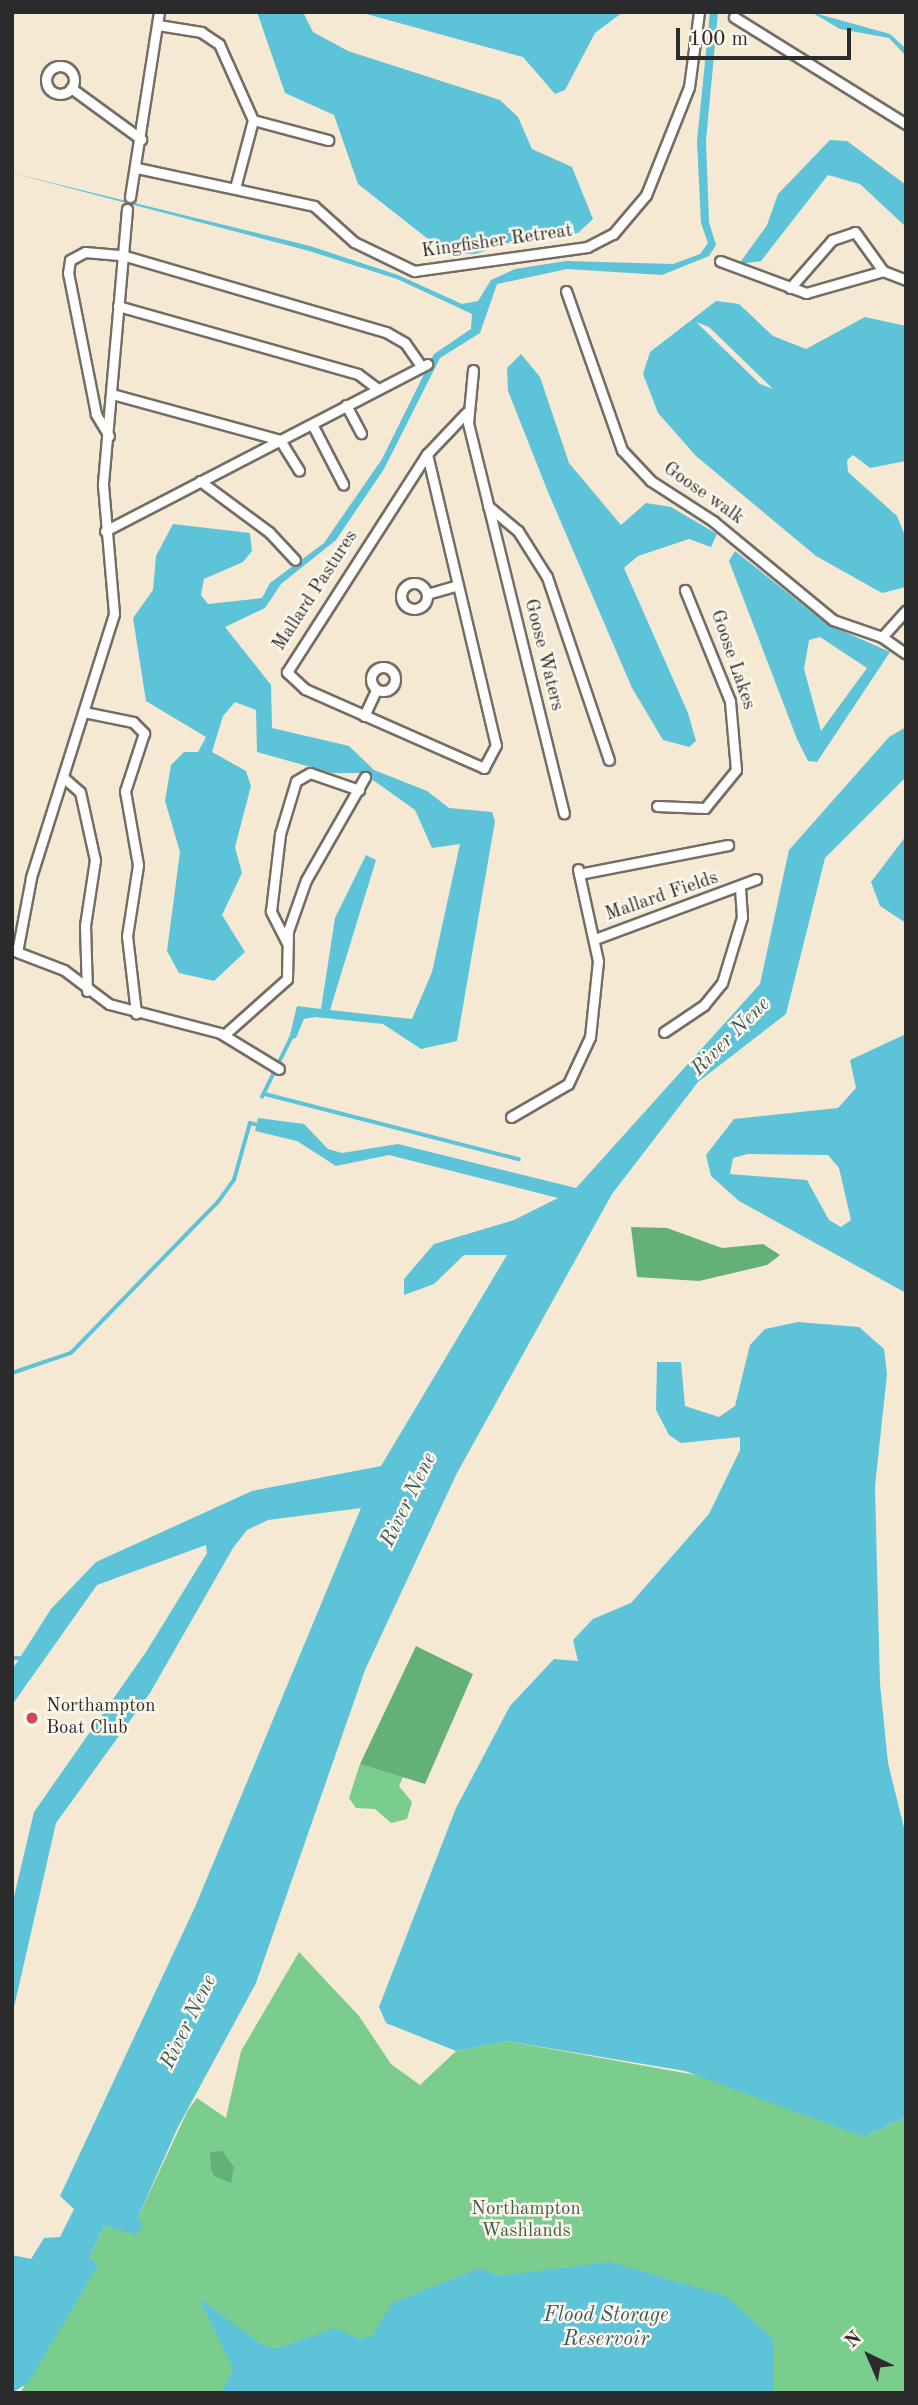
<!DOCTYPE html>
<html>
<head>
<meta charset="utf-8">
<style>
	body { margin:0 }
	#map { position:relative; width:918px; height:2405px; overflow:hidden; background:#f6e9d3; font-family:"Old Standard TT",serif }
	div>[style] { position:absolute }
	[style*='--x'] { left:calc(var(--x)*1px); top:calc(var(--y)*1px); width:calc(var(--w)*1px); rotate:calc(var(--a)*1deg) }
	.green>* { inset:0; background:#7bcd8e }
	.forest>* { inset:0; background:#64b079 }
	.water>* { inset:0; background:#5cc3d9 }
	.stream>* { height:3.5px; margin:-1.75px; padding:0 1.75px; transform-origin:1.75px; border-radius:1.75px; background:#5cc3d9 }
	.roads { filter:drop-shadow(2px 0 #726e66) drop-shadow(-2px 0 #726e66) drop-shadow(0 2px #726e66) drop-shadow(0 -2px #726e66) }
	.minor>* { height:9px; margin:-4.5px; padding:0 4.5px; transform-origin:4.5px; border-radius:4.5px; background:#fff }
	.minor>.ring { margin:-4.5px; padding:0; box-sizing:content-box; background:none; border:9px solid #fff; border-radius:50% }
	.dots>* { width:19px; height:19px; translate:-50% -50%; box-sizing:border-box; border:4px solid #fbf7ec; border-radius:50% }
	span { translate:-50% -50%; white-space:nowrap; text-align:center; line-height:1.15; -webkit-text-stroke:5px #fbf7ec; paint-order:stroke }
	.street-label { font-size:19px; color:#2b2b2b }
	.poi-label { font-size:19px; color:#2b2b2b }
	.left { translate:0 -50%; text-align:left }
	.park-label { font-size:19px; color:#435c49 }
	.water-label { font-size:21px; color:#3a595f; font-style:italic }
	.frame { position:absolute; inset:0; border:14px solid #2b2b2b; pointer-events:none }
	.north { position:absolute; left:834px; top:2321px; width:70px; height:70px; -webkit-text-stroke:5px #fbf7ec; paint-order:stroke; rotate:316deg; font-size:19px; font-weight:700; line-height:28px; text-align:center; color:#2b2b2b }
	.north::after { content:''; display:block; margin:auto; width:24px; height:32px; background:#2b2b2b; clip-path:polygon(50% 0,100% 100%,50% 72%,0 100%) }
	.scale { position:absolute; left:676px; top:28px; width:175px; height:32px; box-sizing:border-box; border:4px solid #2b2b2b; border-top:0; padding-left:9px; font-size:21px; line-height:24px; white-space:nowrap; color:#2b2b2b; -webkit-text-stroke:5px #fbf7ec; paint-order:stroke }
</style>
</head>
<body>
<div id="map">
	<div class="green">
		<i style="clip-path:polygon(360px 1764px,403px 1777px,399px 1786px,412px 1802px,407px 1819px,391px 1823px,375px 1809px,356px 1808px,349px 1798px)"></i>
		<i style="clip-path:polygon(299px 1952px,359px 2016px,391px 2064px,420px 2085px,456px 2051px,506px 2041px,718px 2079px,864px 2137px,906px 2117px,906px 2393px,20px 2393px,98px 2265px,90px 2256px,104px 2226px,136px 2234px,142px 2226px,138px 2217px,188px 2110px,197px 2098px,226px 2118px,241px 2051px)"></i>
	</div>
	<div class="forest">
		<i style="clip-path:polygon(631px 1227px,667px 1228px,722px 1248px,763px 1244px,780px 1255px,767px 1265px,699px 1281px,637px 1277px)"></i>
		<i style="clip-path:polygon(416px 1646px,473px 1674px,425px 1784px,360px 1764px)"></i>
		<i style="clip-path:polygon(222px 2151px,234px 2167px,231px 2183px,214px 2176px,211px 2168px,210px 2152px)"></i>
	</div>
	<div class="water">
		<i style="clip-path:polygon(257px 12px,303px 12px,313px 32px,348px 51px,500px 100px,518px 117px,532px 149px,572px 167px,593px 219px,578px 233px,523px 238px,475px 254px,453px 253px,428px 239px,358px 184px,334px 115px,285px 93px)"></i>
		<i style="clip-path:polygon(359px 12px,623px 12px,595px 33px,565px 90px,555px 94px,523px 57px)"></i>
		<i style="clip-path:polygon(710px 12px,718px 12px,706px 141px,709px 222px,716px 245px,709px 256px,662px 275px,567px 269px,497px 284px,480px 333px,440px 358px,384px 469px,336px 540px,281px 584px,265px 608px,225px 627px,271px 685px,272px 728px,349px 746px,374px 770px,427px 791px,449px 808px,492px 812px,495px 821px,457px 1041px,421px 1049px,383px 1024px,315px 1017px,304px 1019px,296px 1038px,289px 1039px,297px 1006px,321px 1009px,335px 918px,366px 855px,376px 860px,330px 1010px,412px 1019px,432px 972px,460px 844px,432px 848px,415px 810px,363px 773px,332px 773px,257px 752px,256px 710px,235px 702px,223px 716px,212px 752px,246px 771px,251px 786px,235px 847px,242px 873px,222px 915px,245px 952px,214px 981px,179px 973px,167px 951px,180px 852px,165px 801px,171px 765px,184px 752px,198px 752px,206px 737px,146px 701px,133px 618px,153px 590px,156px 556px,173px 524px,250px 533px,252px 551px,243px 562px,204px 579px,201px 595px,208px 604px,262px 598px,270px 583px,324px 543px,382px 459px,434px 354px,471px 329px,472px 314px,397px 279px,309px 251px,12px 173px,310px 246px,398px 275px,462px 304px,478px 301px,491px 280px,515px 269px,566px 261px,673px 264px,700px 254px,708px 243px,701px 223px,697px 141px)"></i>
		<i style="clip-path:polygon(811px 12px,890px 34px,905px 48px,906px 56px,889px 38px,840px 29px)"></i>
		<i style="clip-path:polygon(830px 140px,847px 141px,906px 185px,906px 227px,860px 184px,828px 175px,761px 261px,739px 264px,767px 225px,778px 194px)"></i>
		<i style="clip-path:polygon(evenodd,716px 301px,739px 304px,773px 336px,806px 349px,865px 317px,906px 326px,906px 461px,870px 468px,853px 455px,847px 460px,848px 472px,897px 516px,906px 538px,906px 587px,882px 593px,816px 556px,696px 456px,658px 413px,643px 374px,650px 352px,716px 301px,696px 322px,709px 327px,773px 389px,760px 384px,696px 322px)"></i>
		<i style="clip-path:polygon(521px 354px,540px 377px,569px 463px,621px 525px,646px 503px,671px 507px,717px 534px,711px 547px,689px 539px,638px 556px,624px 568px,688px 713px,696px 741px,689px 747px,663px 740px,632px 688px,548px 492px,508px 391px,507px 368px)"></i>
		<i style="clip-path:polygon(evenodd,735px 551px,827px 624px,890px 652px,817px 762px,808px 761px,797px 739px,729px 561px,735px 551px,820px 637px,867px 668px,821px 731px,804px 669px,809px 640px,820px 637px)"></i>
		<i style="clip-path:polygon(906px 727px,906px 777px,825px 858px,786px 1014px,698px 1082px,612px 1194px,457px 1473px,365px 1670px,256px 1983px,178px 2127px,138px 2217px,143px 2226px,136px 2235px,104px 2226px,90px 2256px,98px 2265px,28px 2383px,12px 2393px,12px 2255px,31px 2259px,44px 2238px,60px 2237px,74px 2209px,60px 2196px,195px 1907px,361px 1508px,268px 1520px,247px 1530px,233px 1548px,150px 1693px,56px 1823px,12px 2016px,12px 1905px,34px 1812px,146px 1652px,207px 1553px,206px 1545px,97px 1585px,12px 1705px,12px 1670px,51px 1609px,96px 1562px,252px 1491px,381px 1466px,507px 1255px,464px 1255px,434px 1284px,404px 1295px,404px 1279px,434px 1244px,514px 1220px,558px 1198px,389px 1155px,336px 1166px,297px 1141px,255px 1131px,258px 1118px,304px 1124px,328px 1149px,342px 1153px,398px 1144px,576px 1188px,760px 984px,789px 850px,889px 737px)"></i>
		<i style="clip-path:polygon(906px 836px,906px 923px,880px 906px,871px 882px)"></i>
		<i style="clip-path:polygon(evenodd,906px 1034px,906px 1293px,739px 1201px,711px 1176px,706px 1155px,734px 1119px,838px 1108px,856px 1088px,850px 1060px,906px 1034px,748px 1154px,828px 1155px,839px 1168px,851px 1220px,841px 1227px,829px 1220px,807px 1180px,730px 1174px,733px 1158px,748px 1154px)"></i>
		<i style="clip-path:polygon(798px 1322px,859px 1327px,884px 1349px,887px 1374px,875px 1486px,880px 1684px,888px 1763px,906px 1836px,906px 2117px,864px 2137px,685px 2071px,507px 2041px,456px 2051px,386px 2023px,379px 2007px,456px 1808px,510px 1706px,554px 1659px,578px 1661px,573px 1640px,593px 1619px,631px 1603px,709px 1514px,740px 1450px,740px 1437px,681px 1443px,669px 1435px,656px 1410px,657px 1362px,681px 1362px,685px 1406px,719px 1417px,735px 1406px,750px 1345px,765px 1329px)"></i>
		<i style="clip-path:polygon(610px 2262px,726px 2296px,773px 2339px,774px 2393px,221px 2393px,233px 2369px,199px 2298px,261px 2344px,277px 2349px,334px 2328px,360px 2339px,372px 2336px,392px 2303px,480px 2268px,498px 2276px)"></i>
	</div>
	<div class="stream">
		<i style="--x:265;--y:1094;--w:262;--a:14.4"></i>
		<i style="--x:262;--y:1097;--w:68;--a:-63.8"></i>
		<i style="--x:12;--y:1373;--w:62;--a:-18.7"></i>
		<i style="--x:71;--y:1353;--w:211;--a:-45.8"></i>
		<i style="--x:218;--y:1202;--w:27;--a:-54"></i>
		<i style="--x:234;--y:1180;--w:59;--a:-74.3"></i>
		<i style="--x:250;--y:1123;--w:9;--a:13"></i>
		<i style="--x:12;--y:1658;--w:12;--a:0"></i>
	</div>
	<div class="roads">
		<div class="minor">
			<i style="--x:734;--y:17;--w:203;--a:31.9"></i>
			<i style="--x:158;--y:25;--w:44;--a:9.2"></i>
			<i style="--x:201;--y:32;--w:22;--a:34"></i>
			<i style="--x:219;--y:44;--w:83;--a:65.9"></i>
			<i style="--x:253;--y:120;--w:70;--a:104.8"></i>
			<i class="ring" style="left:46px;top:66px;width:19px;height:19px"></i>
			<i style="--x:71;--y:88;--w:87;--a:36.1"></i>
			<i style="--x:253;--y:120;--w:78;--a:14.9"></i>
			<i style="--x:137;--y:168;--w:181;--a:12.1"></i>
			<i style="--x:314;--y:206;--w:54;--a:42"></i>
			<i style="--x:354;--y:242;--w:67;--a:25.8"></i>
			<i style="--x:414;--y:271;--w:175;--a:-7.9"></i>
			<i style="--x:587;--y:247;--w:29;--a:-27"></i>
			<i style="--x:613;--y:234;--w:51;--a:-49.8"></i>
			<i style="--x:646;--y:195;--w:116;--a:-68.3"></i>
			<i style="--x:689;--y:87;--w:76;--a:-82.4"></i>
			<i style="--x:130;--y:197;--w:187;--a:-81.1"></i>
			<i style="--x:127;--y:209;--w:277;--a:95"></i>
			<i style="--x:103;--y:485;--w:129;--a:85.1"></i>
			<i style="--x:114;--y:614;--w:277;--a:107.5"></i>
			<i style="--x:31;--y:878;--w:75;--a:100.7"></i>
			<i style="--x:17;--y:952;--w:50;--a:21"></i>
			<i style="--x:64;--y:970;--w:56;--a:37.1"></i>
			<i style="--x:109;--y:1004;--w:115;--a:14.6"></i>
			<i style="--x:220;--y:1033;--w:69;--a:31.4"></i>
			<i style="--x:720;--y:261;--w:92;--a:20.4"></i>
			<i style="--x:806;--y:293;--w:80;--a:-15.9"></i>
			<i style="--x:883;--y:271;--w:25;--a:21"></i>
			<i style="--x:790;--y:288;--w:64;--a:-48.8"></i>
			<i style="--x:832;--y:240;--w:24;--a:-19"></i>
			<i style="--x:855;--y:232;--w:48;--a:54.3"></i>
			<i style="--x:566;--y:291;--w:169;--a:70.6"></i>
			<i style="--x:622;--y:450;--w:42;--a:46.9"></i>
			<i style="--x:651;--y:481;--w:74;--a:32.8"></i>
			<i style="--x:713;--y:521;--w:156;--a:39.5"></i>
			<i style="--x:833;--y:620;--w:52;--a:19.1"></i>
			<i style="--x:882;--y:637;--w:29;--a:35"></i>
			<i style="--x:118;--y:306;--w:249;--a:15.8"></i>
			<i style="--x:358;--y:374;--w:25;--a:37"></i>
			<i style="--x:473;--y:370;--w:53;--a:95.4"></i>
			<i style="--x:468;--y:423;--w:402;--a:76.2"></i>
			<i style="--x:112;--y:394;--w:174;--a:15.3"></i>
			<i style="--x:280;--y:440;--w:36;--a:58"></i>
			<i style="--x:346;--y:405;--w:32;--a:62"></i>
			<i style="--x:312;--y:424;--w:68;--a:62.7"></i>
			<i style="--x:109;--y:436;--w:26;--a:-121"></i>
			<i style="--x:96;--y:414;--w:144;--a:-101.2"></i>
			<i style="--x:68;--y:273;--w:13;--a:-81"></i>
			<i style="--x:70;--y:260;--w:17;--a:-28"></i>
			<i style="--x:85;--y:252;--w:37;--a:5"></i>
			<i style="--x:122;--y:255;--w:275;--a:16.3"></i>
			<i style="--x:386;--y:332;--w:22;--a:30"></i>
			<i style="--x:405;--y:343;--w:29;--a:55"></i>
			<i style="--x:427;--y:454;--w:299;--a:76.7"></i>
			<i style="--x:496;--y:745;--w:26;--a:118"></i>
			<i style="--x:484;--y:768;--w:196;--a:-156.2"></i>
			<i style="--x:305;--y:689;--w:25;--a:-137"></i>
			<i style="--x:287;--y:672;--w:259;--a:-57.3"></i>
			<i style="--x:427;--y:454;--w:57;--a:-46.4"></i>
			<i style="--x:200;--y:481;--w:86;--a:36.5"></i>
			<i style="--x:269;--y:532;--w:38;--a:47"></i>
			<i style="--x:488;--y:506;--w:39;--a:40"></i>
			<i style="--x:518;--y:531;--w:54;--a:57.8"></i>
			<i style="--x:547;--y:577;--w:193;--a:71.3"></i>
			<i style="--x:105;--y:531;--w:363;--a:-27.4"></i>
			<i class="ring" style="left:401px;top:583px;width:17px;height:17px"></i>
			<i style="--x:427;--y:594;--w:32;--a:-16"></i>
			<i style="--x:882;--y:637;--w:36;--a:-48"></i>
			<i class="ring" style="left:371px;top:667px;width:15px;height:15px"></i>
			<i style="--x:84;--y:712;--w:50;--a:11.5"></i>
			<i style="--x:133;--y:722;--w:16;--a:45"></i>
			<i style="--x:144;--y:733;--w:61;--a:108.1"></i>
			<i style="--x:125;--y:791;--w:75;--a:80"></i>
			<i style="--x:138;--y:865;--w:72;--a:98.8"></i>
			<i style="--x:127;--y:936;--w:78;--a:83.3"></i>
			<i style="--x:364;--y:716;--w:29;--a:-65"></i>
			<i style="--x:64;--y:778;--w:21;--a:41"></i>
			<i style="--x:80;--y:792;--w:70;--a:77.6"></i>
			<i style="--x:95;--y:860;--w:66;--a:98.7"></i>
			<i style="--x:85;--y:925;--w:66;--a:88.3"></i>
			<i style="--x:657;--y:806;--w:48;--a:2.4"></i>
			<i style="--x:705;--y:808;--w:49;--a:-50.8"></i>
			<i style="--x:736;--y:770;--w:69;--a:-95"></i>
			<i style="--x:730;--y:701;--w:120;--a:-112.1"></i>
			<i style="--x:579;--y:874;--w:152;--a:-11"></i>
			<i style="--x:595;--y:939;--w:172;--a:-20.4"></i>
			<i style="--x:287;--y:943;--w:36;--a:-117"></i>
			<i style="--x:271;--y:911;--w:78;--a:-83.3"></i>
			<i style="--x:280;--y:834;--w:55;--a:-73.2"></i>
			<i style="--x:296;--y:781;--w:16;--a:-30"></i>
			<i style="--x:310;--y:773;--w:52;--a:19.1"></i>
			<i style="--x:664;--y:1032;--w:48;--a:-34"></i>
			<i style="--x:704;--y:1005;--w:28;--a:-51"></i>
			<i style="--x:722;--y:983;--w:69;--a:-73.1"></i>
			<i style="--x:742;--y:917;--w:29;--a:-94"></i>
			<i style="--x:224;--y:1035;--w:84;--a:-41.6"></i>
			<i style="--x:287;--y:979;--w:48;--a:-88.8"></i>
			<i style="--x:288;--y:931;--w:54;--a:-70.6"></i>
			<i style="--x:306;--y:880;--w:119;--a:-60.2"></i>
			<i style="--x:511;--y:1117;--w:66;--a:-30.1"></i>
			<i style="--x:568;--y:1084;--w:52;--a:-64.9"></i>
			<i style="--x:590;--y:1037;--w:76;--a:-84"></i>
			<i style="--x:598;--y:961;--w:94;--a:-102.3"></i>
		</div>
	</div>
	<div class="dots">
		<i style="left:32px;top:1718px;background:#d1495b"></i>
	</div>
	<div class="street-label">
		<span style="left:497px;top:242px;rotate:-8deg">Kingfisher Retreat</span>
		<span style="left:703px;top:494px;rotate:35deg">Goose walk</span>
		<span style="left:316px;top:591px;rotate:-57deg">Mallard Pastures</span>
		<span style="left:543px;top:655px;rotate:76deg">Goose Waters</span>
		<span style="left:732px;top:660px;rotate:71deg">Goose Lakes</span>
		<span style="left:662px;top:897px;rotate:-19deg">Mallard Fields</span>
	</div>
	<div class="poi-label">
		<span class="left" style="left:46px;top:1718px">Northampton<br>Boat Club</span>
	</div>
	<div class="park-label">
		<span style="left:526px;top:2221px">Northampton<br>Washlands</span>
	</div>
	<div class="water-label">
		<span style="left:731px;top:1037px;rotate:-45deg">River Nene</span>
		<span style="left:409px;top:1500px;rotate:-64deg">River Nene</span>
		<span style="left:189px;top:2022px;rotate:-64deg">River Nene</span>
		<span style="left:606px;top:2328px">Flood Storage<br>Reservoir</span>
	</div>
	<div class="frame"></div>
	<div class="north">N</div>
	<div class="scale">100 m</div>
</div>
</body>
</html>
